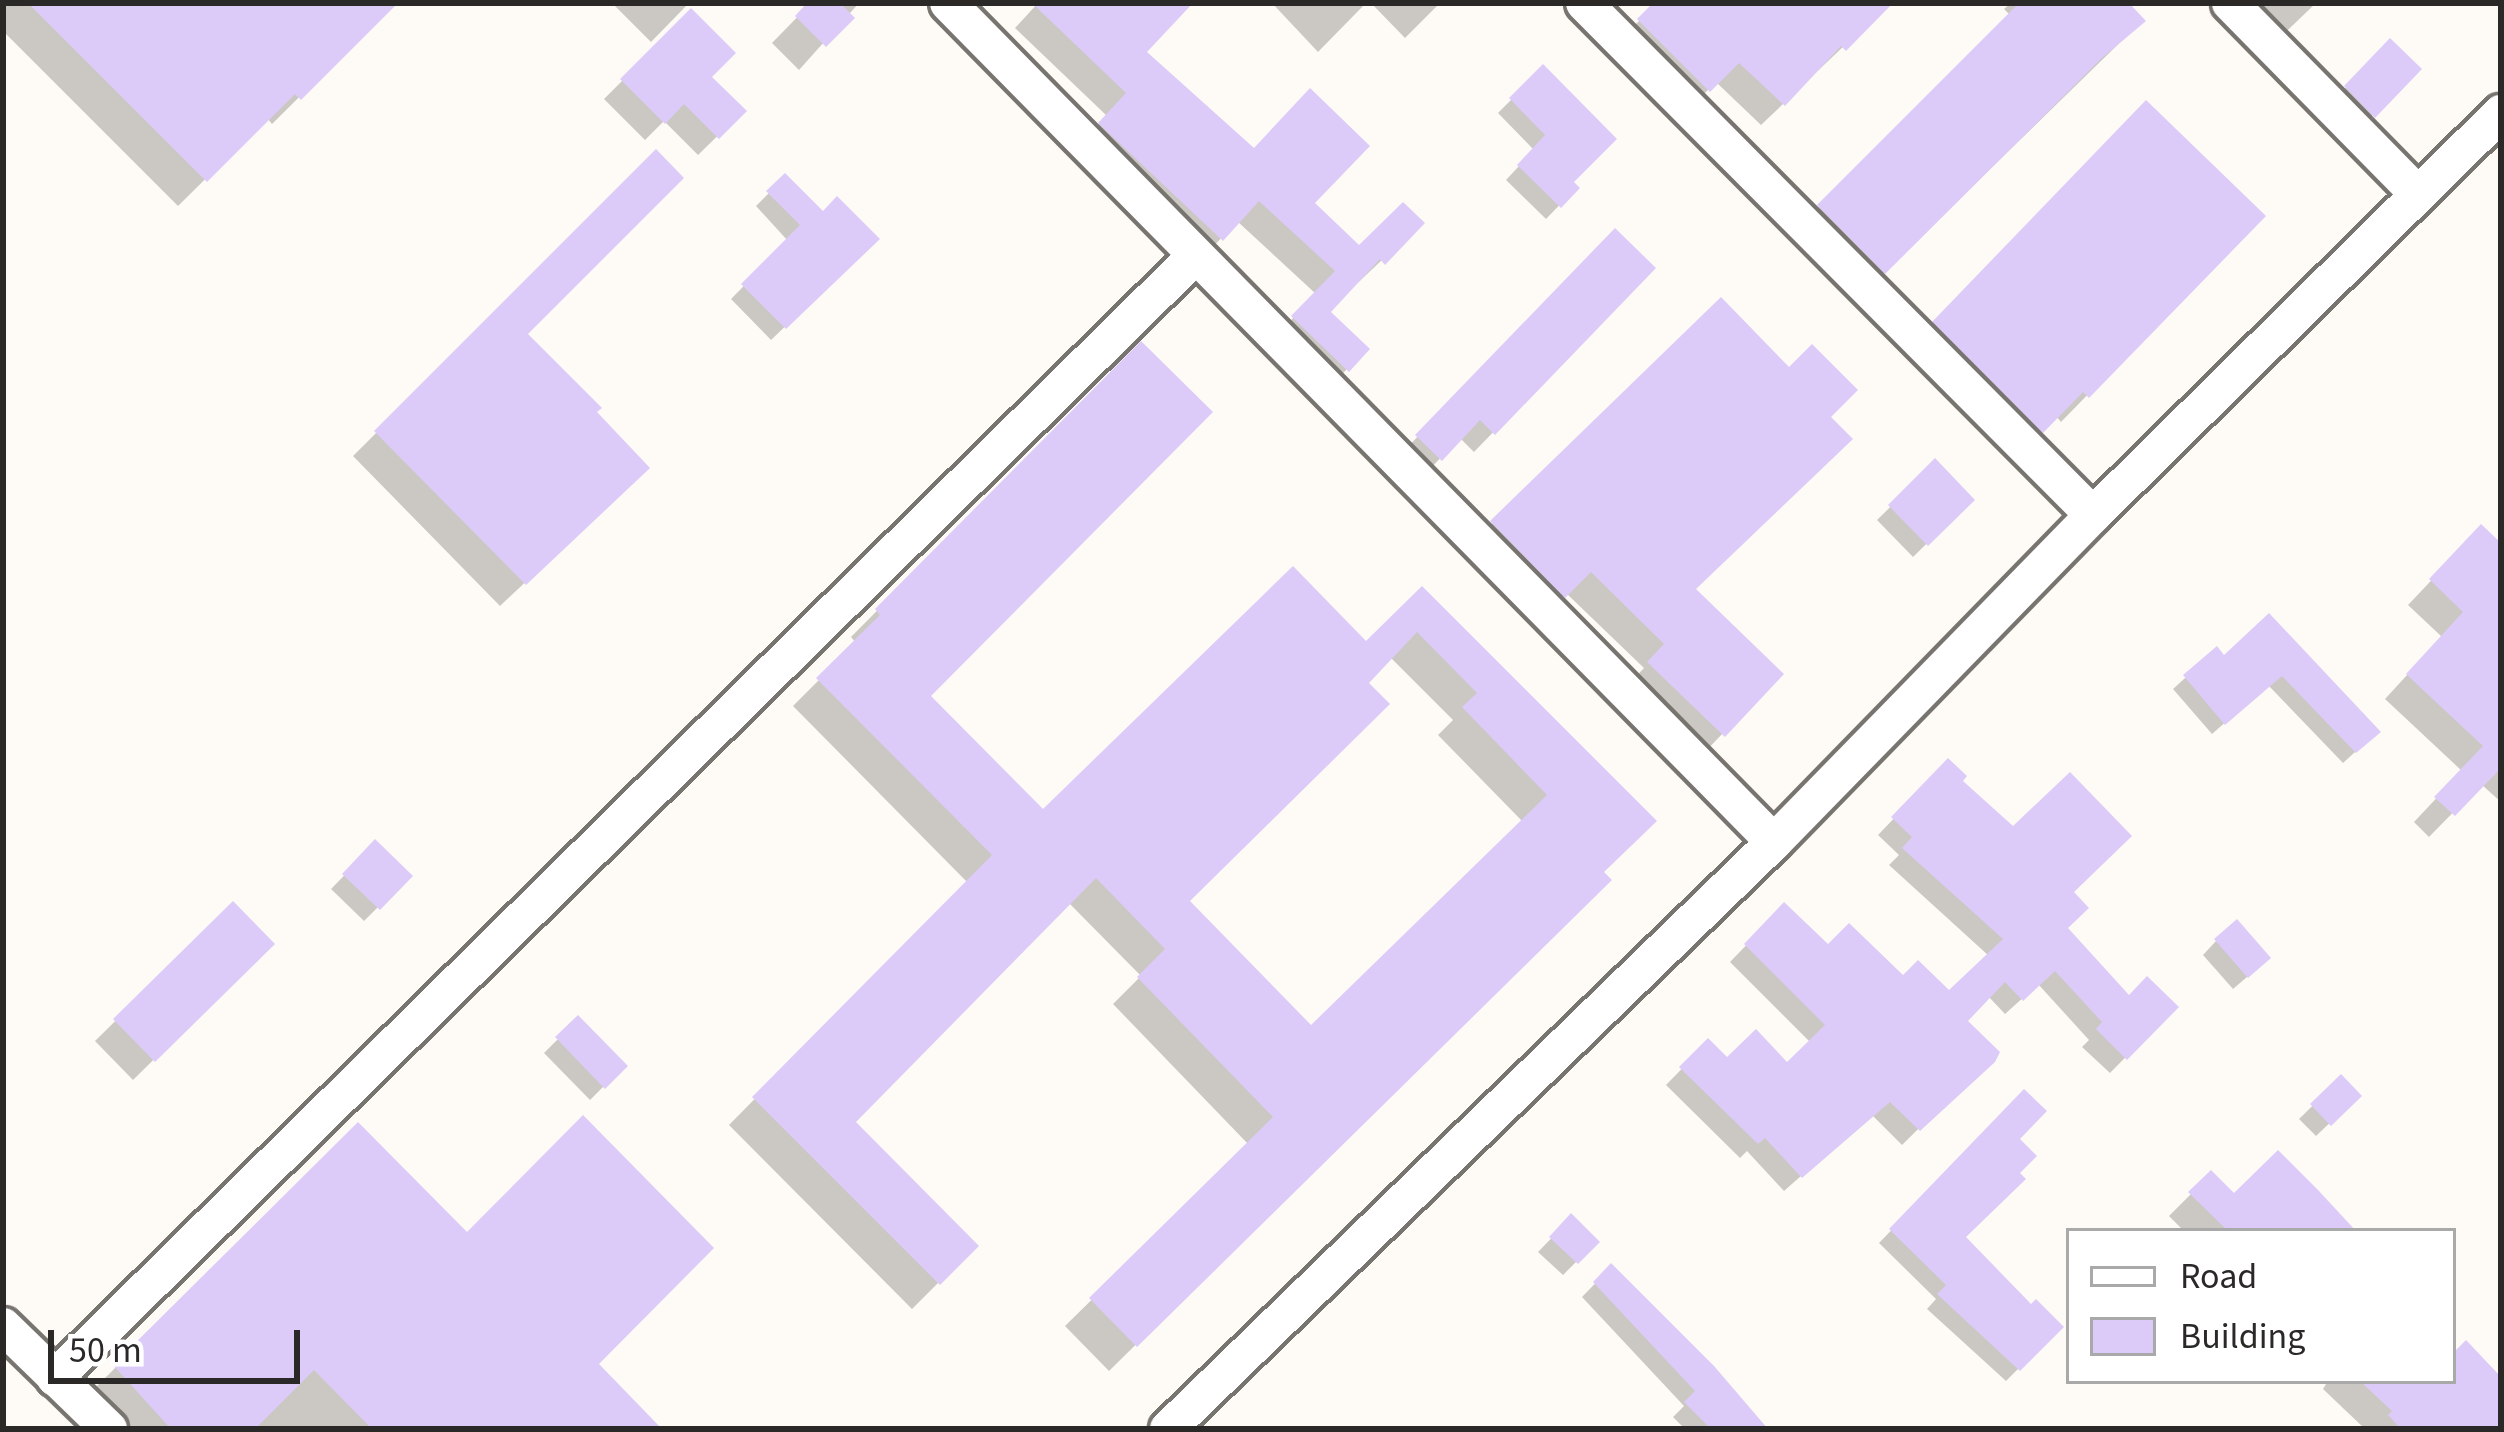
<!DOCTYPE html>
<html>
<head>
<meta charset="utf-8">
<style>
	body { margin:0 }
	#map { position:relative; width:2504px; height:1432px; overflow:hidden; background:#fefaf5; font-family:"Source Sans 3",sans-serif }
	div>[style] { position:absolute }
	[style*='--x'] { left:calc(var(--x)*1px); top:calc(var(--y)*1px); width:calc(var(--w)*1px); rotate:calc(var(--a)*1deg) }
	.shadow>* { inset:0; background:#0003 }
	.building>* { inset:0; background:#dccbf8 }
	.roads { filter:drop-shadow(3px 0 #787470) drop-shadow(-3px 0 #787470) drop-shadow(0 3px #787470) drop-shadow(0 -3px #787470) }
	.minor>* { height:36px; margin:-18px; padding:0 18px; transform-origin:18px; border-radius:18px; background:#fff }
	span { translate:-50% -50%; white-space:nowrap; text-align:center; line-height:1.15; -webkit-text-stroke:10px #fff; paint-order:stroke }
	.frame { position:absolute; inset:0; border:6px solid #2b2928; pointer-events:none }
	.legend { position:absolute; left:2066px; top:1228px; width:390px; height:156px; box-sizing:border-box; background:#fff; border:3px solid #aaa9a9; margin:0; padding:15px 21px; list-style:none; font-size:36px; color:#2b2928 }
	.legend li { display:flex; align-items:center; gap:24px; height:60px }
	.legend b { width:60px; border:3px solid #aaa9a9 }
	.scale { position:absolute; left:48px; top:1330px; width:252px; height:54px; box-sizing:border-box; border:6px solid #2b2928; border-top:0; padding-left:15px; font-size:36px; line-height:42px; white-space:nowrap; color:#2b2928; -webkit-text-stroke:9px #fff; paint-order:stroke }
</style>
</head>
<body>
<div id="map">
	<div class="shadow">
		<i style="clip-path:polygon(3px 3px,394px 3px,272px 124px,267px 118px,178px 206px,3px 31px)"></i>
		<i style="clip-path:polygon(612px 3px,689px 3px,651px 42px)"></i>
		<i style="clip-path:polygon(811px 3px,859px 3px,799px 70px,772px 43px)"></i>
		<i style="clip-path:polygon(1038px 3px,1189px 3px,1143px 52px,1359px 249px,1421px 223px,1327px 312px,1366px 349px,1326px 391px,1272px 340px,1316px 294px,1237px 221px,1200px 261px,1079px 147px,1107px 116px,1015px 28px)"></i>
		<i style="clip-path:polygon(1272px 3px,1366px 3px,1318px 52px)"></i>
		<i style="clip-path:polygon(1371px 3px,1440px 3px,1405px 38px)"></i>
		<i style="clip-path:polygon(1657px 3px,1889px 3px,1761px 125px,1716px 82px,1686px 112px,1617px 43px)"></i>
		<i style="clip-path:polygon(2011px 3px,2125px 3px,2142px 21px,1858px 298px,1793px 233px,2011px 16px,2004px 9px)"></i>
		<i style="clip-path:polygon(2226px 3px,2316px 3px,2269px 48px)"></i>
		<i style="clip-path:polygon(691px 12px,708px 77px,743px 111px,698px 155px,664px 121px,645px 140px,604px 99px)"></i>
		<i style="clip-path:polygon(2390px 42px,2418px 69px,2359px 129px,2333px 101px)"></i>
		<i style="clip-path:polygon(1543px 68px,1570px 182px,1576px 188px,1546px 219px,1506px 180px,1534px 150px,1498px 113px)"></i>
		<i style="clip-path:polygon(2146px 104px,2262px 216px,2061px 422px,2056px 416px,2015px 457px,1909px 349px)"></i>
		<i style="clip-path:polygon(656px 154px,524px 334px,594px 411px,622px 491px,500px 606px,353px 456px)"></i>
		<i style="clip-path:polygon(785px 177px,823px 216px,876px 239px,771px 340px,731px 299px,788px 241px,756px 206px)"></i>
		<i style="clip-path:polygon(1615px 232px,1652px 268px,1474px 452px,1460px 438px,1421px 478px,1398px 457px)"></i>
		<i style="clip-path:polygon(1721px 301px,1827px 417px,1692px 590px,1780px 674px,1700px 757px,1626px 687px,1644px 668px,1566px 593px,1540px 618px,1469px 546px)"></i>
		<i style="clip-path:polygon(evenodd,1141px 345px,927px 696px,1043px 814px,1366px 645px,1422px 590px,1607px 880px,1109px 1371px,1065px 1326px,1249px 1145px,1113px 1004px,1141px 976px,1068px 902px,852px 1122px,975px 1246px,912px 1309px,729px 1125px,968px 883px,793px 706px,856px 643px,851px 637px,1141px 345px,1390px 657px,1453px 720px,1438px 735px,1523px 822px,1311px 1029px,1186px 901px,1390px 657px)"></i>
		<i style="clip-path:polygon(1935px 463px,1971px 500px,1913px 557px,1877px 520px)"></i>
		<i style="clip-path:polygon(2481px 528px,2501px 547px,2501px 802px,2481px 784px,2429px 837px,2414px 822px,2462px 771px,2385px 699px,2442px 637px,2408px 605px)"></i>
		<i style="clip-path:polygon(2269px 617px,2365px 743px,2343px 763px,2268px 685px,2212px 734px,2173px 689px,2216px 650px,2224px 659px)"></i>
		<i style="clip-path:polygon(1948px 762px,1959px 781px,2070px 892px,2064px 929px,2128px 999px,2175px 1007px,2110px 1073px,2082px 1047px,2089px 1040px,2038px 984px,2005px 1014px,1988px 996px,1963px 1021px,1996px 1052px,1902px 1145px,1871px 1114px,1784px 1191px,1747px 1151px,1740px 1158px,1666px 1085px,1708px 1042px,1727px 1061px,1787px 1066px,1811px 1043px,1730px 962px,1784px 906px,1827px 948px,1949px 994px,1989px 956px,1889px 865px,1899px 855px,1878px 835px)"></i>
		<i style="clip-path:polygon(375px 844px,409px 876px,364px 921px,331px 889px)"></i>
		<i style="clip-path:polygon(233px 905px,271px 944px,133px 1080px,95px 1041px)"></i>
		<i style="clip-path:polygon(2216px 941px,2254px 971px,2233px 989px,2203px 955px)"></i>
		<i style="clip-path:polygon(578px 1019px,624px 1066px,590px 1100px,544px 1053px)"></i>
		<i style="clip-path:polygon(2341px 1078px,2358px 1096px,2316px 1136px,2299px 1119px)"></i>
		<i style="clip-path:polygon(2024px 1093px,1962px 1238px,2031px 1308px,2060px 1327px,2006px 1381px,1927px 1309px,1936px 1299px,1879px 1243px)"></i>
		<i style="clip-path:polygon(358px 1126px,595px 1364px,658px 1429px,125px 1429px,91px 1392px)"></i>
		<i style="clip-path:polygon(2211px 1174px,2234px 1197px,2353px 1231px,2184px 1231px,2169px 1216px)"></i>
		<i style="clip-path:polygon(1571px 1218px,1596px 1242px,1563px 1275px,1538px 1252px)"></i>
		<i style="clip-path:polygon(1611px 1267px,1767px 1429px,1685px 1429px,1673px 1417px,1684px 1406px,1582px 1297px)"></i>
		<i style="clip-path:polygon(2453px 1357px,2501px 1381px,2501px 1429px,2365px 1429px,2323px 1389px,2328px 1381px,2453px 1381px)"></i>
	</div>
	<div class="building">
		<i style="clip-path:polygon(28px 3px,398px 3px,301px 100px,295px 94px,207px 182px)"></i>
		<i style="clip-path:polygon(807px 3px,840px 3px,855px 18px,826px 47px,795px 16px)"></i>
		<i style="clip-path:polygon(1032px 3px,1193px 3px,1147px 52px,1254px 148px,1310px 88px,1370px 146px,1315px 203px,1359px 245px,1403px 202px,1425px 223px,1385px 265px,1380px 259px,1331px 312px,1370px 349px,1349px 372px,1291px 316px,1335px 271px,1259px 201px,1223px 241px,1098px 123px,1126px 93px)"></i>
		<i style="clip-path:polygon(1653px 3px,1893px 3px,1846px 51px,1841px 46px,1785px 106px,1739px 63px,1710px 92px,1637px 19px)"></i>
		<i style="clip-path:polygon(2019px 3px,2129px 3px,2146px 21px,2102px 58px,1885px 274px,1817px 205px)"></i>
		<i style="clip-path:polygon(691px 8px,736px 53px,712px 77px,747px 111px,719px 139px,684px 104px,665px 124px,620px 79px)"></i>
		<i style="clip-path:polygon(2390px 38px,2422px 69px,2375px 118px,2344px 86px)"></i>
		<i style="clip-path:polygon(1543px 64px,1617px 139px,1574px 182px,1580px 188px,1561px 208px,1517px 165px,1545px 135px,1509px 98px)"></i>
		<i style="clip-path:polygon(2146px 100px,2266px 216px,2089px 398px,2083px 392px,2043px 433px,1932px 322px)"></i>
		<i style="clip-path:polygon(656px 149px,684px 178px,528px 334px,602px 408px,597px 412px,650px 468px,526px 585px,374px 431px)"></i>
		<i style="clip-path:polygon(785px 173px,823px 211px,837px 196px,880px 239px,786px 329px,741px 284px,800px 225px,766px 191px)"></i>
		<i style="clip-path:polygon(1615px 228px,1656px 268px,1495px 435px,1480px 420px,1442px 461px,1415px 435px)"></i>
		<i style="clip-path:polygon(1721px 297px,1789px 367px,1812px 344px,1858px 390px,1831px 417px,1853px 439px,1696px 589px,1784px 674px,1725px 737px,1647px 662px,1664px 644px,1591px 572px,1565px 598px,1490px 521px)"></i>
		<i style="clip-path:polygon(evenodd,1141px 341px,1213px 412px,931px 696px,1043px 809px,1293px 566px,1366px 641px,1422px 586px,1657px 821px,1604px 872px,1612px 880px,1137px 1347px,1089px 1298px,1273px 1117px,1137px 977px,1165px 949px,1096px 878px,856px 1122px,979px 1246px,940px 1285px,752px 1097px,992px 855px,816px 678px,880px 615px,875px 609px,1141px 341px,1417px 632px,1477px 693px,1462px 707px,1547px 795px,1311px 1025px,1190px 901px,1390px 704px,1369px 683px,1417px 632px)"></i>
		<i style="clip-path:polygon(1935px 458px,1975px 500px,1928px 546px,1888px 505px)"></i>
		<i style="clip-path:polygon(2481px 524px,2501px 543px,2501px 768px,2455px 816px,2434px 797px,2483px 746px,2406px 674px,2463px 612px,2429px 579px)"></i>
		<i style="clip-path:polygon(2269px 613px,2381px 732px,2356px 753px,2282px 676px,2225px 725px,2183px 675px,2217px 646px,2224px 655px)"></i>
		<i style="clip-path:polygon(1948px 758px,1967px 776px,1963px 781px,2013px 826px,2070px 772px,2132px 836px,2074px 892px,2089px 908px,2068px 928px,2129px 995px,2147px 976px,2179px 1007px,2127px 1060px,2096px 1029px,2102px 1022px,2055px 971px,2023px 1001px,2005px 982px,1968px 1021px,2000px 1052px,1995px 1062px,1920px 1131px,1890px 1102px,1802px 1178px,1765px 1138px,1758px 1144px,1679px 1067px,1708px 1038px,1727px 1057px,1756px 1029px,1787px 1062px,1825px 1025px,1744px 944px,1784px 902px,1828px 944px,1849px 923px,1903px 975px,1918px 960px,1949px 990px,2003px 939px,1902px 848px,1912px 837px,1891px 817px)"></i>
		<i style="clip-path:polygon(375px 839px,413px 876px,380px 910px,342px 874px)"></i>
		<i style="clip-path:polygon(233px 901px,275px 944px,155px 1062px,113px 1019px)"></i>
		<i style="clip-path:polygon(2237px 919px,2271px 958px,2248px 978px,2214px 939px)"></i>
		<i style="clip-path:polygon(578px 1015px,628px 1066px,605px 1089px,555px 1037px)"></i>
		<i style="clip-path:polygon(2341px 1074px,2362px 1096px,2331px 1126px,2310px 1104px)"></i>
		<i style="clip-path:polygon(2024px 1089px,2047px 1111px,2020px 1139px,2037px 1156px,2020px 1173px,2026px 1179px,1966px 1237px,2031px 1304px,2036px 1299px,2064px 1327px,2020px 1371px,1937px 1294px,1946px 1285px,1889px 1229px)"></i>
		<i style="clip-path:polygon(583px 1115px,714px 1248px,599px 1364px,662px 1429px,372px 1429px,314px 1370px,255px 1429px,171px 1429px,113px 1365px,358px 1122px,467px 1232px)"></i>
		<i style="clip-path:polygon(2278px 1150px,2318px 1190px,2356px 1231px,2228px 1231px,2188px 1192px,2211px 1170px,2234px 1193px)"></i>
		<i style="clip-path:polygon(1571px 1213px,1600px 1242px,1578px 1264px,1549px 1237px)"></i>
		<i style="clip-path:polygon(1611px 1263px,1714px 1366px,1768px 1429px,1711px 1429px,1684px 1402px,1695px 1391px,1593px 1282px)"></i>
		<i style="clip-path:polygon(2466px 1340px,2501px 1377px,2501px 1429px,2401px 1429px,2388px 1415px,2392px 1411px,2360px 1381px,2453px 1381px,2453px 1353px)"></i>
	</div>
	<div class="roads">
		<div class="minor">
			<i style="--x:948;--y:3;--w:1177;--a:45.45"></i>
			<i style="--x:1584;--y:3;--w:722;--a:45.17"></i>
			<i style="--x:2230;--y:3;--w:264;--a:45.5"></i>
			<i style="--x:3;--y:1326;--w:148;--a:44.2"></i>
			<i style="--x:55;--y:1378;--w:1598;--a:-44.54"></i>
			<i style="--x:1168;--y:1429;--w:844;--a:-44.09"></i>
			<i style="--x:1774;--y:842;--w:457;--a:-45.7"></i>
			<i style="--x:2093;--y:515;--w:573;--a:-44.58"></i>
		</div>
	</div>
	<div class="frame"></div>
	<ul class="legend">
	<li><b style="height:15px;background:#fff"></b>Road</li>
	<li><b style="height:33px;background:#dccbf8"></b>Building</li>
	</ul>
	<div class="scale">50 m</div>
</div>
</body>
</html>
